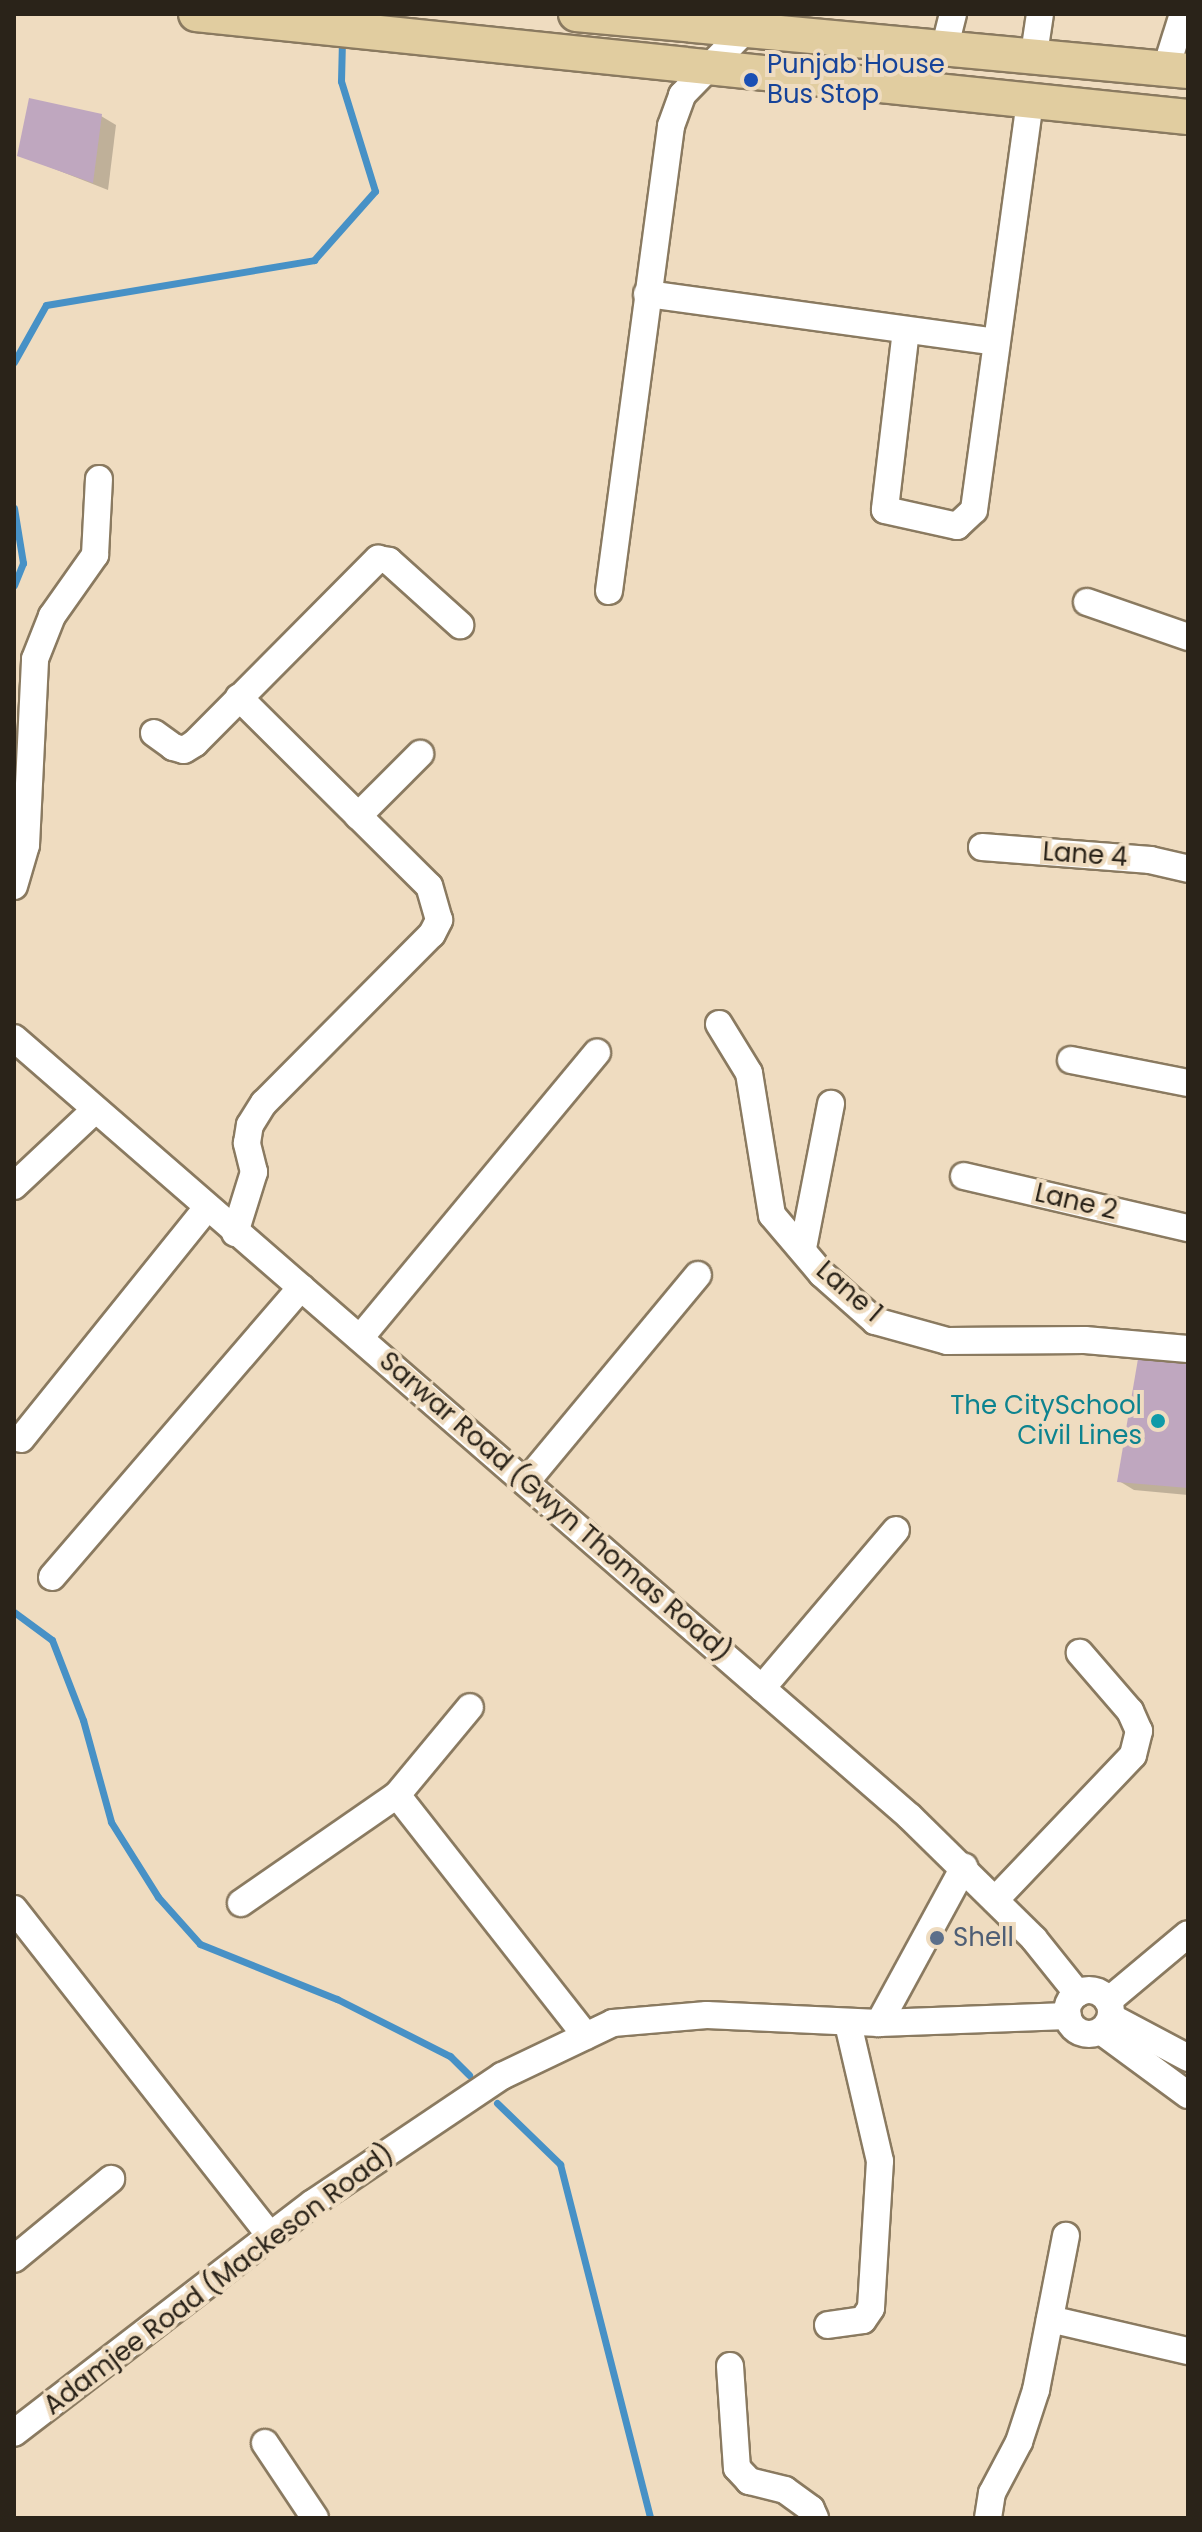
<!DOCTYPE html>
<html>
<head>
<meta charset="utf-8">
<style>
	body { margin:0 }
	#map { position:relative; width:1202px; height:2532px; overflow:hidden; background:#efdcc0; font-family:Poppins,sans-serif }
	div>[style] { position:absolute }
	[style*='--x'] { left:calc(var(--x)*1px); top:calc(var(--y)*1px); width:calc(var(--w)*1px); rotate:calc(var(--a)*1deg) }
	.shadow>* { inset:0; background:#0003 }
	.stream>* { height:7px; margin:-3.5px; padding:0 3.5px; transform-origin:3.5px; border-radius:3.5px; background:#4791c6 }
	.building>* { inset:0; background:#bfa7bf }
	.roads { filter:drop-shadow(2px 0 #8a7a60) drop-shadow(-2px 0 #8a7a60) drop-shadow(0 2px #8a7a60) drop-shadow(0 -2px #8a7a60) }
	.minor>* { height:26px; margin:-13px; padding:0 13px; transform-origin:13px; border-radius:13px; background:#fff }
	.minor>.ring { margin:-13px; padding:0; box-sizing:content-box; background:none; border:26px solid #fff; border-radius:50% }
	.major>* { height:34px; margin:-17px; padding:0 17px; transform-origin:17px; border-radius:17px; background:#e1cda0 }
	.dots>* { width:22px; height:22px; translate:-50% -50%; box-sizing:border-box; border:4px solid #efdcc0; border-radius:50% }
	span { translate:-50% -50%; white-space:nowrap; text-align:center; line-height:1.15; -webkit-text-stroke:8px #efdcc0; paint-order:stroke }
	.transit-label { font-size:26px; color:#164399 }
	.left { translate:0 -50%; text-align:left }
	.street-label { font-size:26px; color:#2a2319 }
	.culture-label { font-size:26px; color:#0d838f }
	.right { translate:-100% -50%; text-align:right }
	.service-label { font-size:26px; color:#4e5e75 }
	.frame { position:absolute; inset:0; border:16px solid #2a2319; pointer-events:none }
</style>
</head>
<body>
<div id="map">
	<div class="shadow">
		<i style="clip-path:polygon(101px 116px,116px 125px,108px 190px,19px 155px)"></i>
		<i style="clip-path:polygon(1188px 1363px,1188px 1495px,1134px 1490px,1119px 1481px)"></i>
	</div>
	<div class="stream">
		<i style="--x:14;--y:362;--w:65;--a:-60.7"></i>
		<i style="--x:46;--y:305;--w:272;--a:-9.5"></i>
		<i style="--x:314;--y:260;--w:92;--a:-48.5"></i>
		<i style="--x:375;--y:191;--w:115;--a:-107.2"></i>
		<i style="--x:341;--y:81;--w:42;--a:-88.6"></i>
		<i style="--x:14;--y:508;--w:56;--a:80.7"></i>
		<i style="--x:23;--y:563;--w:24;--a:112"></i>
		<i style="--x:14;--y:1612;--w:47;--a:36.4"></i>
		<i style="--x:52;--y:1640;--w:86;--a:68.8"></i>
		<i style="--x:83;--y:1720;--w:106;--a:74.6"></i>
		<i style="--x:111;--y:1822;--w:89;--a:57.9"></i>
		<i style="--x:158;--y:1897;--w:63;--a:48.2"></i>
		<i style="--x:200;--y:1944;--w:148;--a:21.9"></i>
		<i style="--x:337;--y:1999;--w:127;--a:26.8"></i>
		<i style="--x:450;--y:2056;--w:27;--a:45"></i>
		<i style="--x:497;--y:2103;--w:88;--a:44.1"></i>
		<i style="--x:560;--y:2164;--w:365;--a:75.7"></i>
	</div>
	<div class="building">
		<i style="clip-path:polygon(29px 98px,102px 114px,93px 183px,17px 156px)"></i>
		<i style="clip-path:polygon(1139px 1353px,1188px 1361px,1188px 1488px,1117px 1482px)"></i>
	</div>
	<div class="roads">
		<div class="minor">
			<i style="--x:945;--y:46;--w:33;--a:-76"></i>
			<i style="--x:1034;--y:54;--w:40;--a:-81.5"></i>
			<i style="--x:1166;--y:68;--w:57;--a:-72.5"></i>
			<i style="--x:647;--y:294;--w:352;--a:7.8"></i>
			<i style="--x:906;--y:330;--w:181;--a:96.7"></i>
			<i style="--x:885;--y:510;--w:74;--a:12.5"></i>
			<i style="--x:957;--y:526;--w:23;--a:-43"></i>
			<i style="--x:974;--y:510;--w:415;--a:-82.2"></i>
			<i style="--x:609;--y:591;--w:469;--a:-82.4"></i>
			<i style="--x:671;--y:126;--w:33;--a:-70"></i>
			<i style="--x:682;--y:95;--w:113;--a:-45.7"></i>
			<i style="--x:1087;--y:602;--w:107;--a:19.1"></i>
			<i style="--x:154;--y:733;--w:24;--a:36"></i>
			<i style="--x:173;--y:747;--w:11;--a:15"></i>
			<i style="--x:184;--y:750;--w:13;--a:-32"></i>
			<i style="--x:195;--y:743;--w:260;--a:-45.2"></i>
			<i style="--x:378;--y:559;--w:11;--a:10"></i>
			<i style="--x:389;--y:561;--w:96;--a:42"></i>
			<i style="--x:358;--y:816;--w:88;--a:-45"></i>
			<i style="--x:982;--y:847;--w:169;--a:4.4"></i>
			<i style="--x:1150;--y:860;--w:39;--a:13"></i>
			<i style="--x:14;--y:886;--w:43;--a:-73.7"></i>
			<i style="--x:26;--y:845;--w:186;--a:-87.2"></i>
			<i style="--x:35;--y:659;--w:46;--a:-68.4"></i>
			<i style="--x:52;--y:616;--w:75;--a:-54.8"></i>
			<i style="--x:95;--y:555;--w:76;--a:-87"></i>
			<i style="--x:719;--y:1024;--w:57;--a:58.5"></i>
			<i style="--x:749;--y:1073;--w:144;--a:80.8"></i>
			<i style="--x:772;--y:1215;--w:77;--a:49.7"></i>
			<i style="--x:822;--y:1274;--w:71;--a:41.6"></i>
			<i style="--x:875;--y:1321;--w:75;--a:15.5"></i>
			<i style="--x:947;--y:1341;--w:138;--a:-0.4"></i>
			<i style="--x:1085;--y:1340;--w:103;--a:5"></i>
			<i style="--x:14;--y:1038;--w:1187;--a:41"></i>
			<i style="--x:910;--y:1817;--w:174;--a:44.5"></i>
			<i style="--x:1034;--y:1939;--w:70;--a:51.3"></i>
			<i style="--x:1071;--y:1060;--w:119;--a:11.1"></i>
			<i style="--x:964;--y:1176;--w:230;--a:13.1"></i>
			<i style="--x:14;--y:1186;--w:111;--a:-43.2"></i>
			<i style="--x:235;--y:1233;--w:64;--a:-72.7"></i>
			<i style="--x:254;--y:1172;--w:30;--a:-104"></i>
			<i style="--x:247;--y:1143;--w:18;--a:-81"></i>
			<i style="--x:250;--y:1125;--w:26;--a:-58"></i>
			<i style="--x:264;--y:1103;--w:238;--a:-45.2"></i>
			<i style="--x:432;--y:934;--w:16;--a:-63"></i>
			<i style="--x:439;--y:920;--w:35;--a:-106"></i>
			<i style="--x:429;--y:886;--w:268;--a:-135.2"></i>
			<i style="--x:803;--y:1248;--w:147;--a:-79"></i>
			<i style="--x:360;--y:1338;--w:371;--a:-50.3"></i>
			<i style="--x:21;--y:1439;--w:297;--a:-51.2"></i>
			<i style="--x:526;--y:1482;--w:269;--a:-50.3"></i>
			<i style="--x:52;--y:1577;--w:382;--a:-49.3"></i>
			<i style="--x:762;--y:1688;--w:207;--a:-49.7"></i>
			<i style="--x:397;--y:1795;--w:306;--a:51.9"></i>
			<i style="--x:995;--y:1900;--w:200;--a:-46.4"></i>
			<i style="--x:1133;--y:1755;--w:25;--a:-76"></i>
			<i style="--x:1139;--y:1731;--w:22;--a:-114"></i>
			<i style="--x:1130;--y:1711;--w:77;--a:-130.8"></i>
			<i style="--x:241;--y:1903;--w:190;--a:-34.7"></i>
			<i style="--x:397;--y:1795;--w:114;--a:-50.3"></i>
			<i style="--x:14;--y:1909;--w:415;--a:51.9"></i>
			<i class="ring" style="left:1067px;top:1990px;width:18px;height:18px"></i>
			<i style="--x:1108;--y:2001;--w:104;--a:-39.9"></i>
			<i style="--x:1111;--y:2017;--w:87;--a:28"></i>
			<i style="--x:879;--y:2023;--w:178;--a:-61.4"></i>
			<i style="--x:1101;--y:2031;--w:108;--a:36.3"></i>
			<i style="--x:14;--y:2259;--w:126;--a:-39.5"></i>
			<i style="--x:1050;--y:2319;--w:142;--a:13.1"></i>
			<i style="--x:828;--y:2325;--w:35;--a:-8"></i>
			<i style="--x:863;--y:2320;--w:14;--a:-56"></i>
			<i style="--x:871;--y:2308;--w:147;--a:-86.5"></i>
			<i style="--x:880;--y:2161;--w:142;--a:-103.1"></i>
			<i style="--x:730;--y:2366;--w:102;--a:86.1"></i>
			<i style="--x:737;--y:2468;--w:18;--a:47"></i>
			<i style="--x:749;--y:2481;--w:37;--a:14"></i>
			<i style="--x:785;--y:2490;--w:32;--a:36"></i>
			<i style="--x:811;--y:2509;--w:10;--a:66"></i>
			<i style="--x:14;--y:2433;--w:377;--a:-37.6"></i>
			<i style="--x:313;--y:2203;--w:228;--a:-33.9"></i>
			<i style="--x:502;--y:2076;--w:123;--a:-25.5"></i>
			<i style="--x:613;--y:2023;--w:94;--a:-4.9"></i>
			<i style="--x:707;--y:2015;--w:172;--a:2.7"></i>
			<i style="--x:879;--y:2023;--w:189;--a:-2.1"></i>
			<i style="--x:265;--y:2443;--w:90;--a:56.3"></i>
			<i style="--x:988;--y:2518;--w:25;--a:-81"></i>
			<i style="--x:992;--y:2493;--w:58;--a:-62.1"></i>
			<i style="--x:1019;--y:2442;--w:55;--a:-71.9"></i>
			<i style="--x:1036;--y:2390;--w:157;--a:-79"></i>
		</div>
		<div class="major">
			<i style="--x:196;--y:14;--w:997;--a:5.93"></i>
			<i style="--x:576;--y:14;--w:615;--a:5.32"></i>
		</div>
	</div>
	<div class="dots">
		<i style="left:751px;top:80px;background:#1a4fb4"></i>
		<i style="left:1158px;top:1421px;background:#0f9aa8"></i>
		<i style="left:937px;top:1938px;background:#5c6f8a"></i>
	</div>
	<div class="transit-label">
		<span class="left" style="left:767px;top:80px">Punjab House<br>Bus Stop</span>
	</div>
	<div class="street-label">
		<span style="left:1085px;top:855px;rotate:4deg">Lane 4</span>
		<span style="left:1076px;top:1202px;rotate:13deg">Lane 2</span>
		<span style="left:849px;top:1292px;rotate:41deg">Lane 1</span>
		<span style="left:555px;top:1507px;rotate:41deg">Sarwar Road (Gwyn Thomas Road)</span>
		<span style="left:219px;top:2280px;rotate:-37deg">Adamjee Road (Mackeson Road)</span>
	</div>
	<div class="culture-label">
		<span class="right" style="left:1142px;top:1421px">The CitySchool<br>Civil Lines</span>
	</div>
	<div class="service-label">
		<span class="left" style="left:953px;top:1938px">Shell</span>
	</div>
	<div class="frame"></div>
</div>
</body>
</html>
